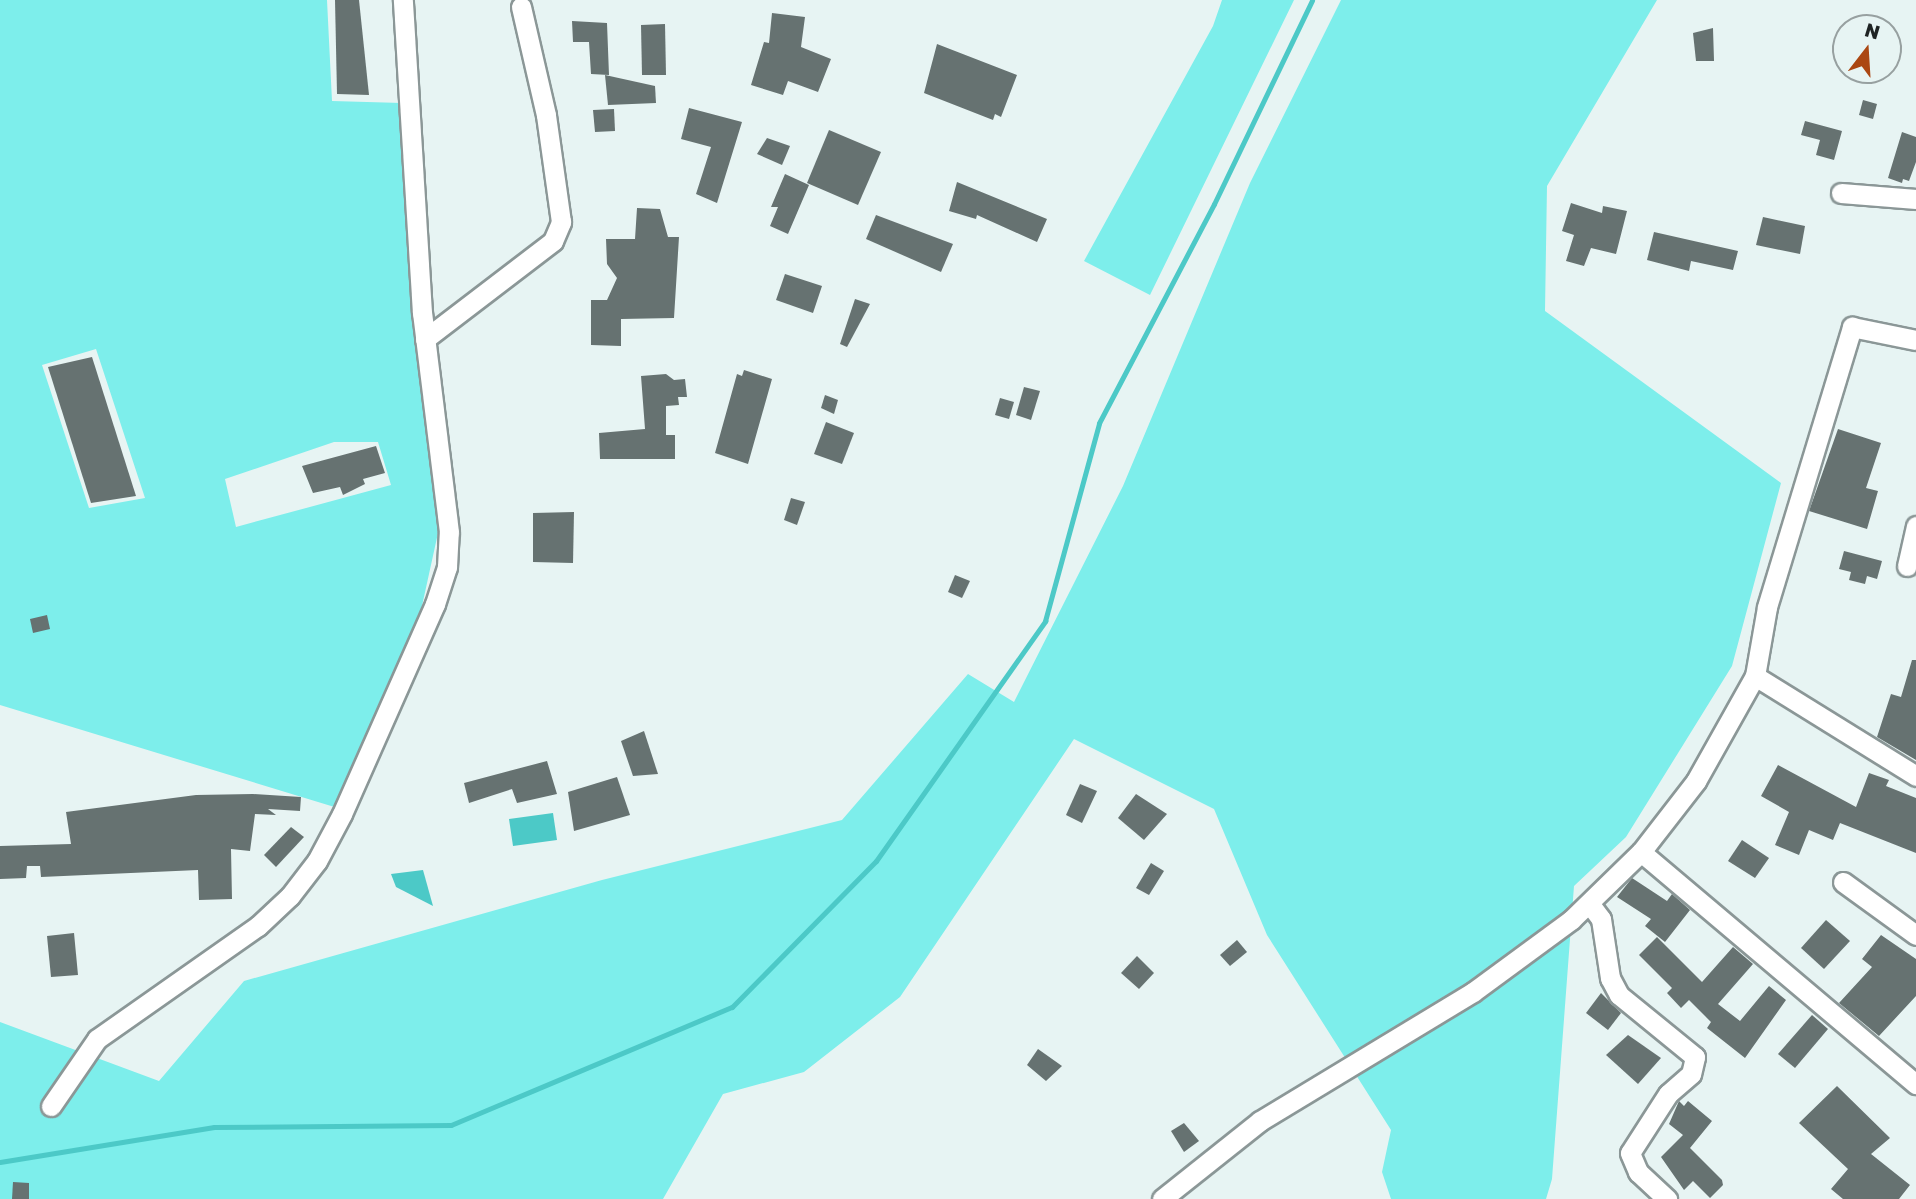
<!DOCTYPE html>
<html>
<head>
<meta charset="utf-8">
<style>
	body { margin:0 }
	#map { position:relative; width:1916px; height:1199px; overflow:hidden; background:#e7f4f3; font-family:"Golos Text",sans-serif }
	div>[style] { position:absolute }
	[style*='--x'] { left:calc(var(--x)*1px); top:calc(var(--y)*1px); width:calc(var(--w)*1px); rotate:calc(var(--a)*1deg) }
	.green>* { inset:0; background:#7deeeb }
	.water>* { inset:0; background:#4cc9c7 }
	.stream>* { height:5px; margin:-2.5px; padding:0 2.5px; transform-origin:2.5px; border-radius:2.5px; background:#4cc9c7 }
	.building>* { inset:0; background:#667271 }
	.roads { filter:drop-shadow(2px 0 #8b9797) drop-shadow(-2px 0 #8b9797) drop-shadow(0 2px #8b9797) drop-shadow(0 -2px #8b9797) }
	.minor>* { height:19px; margin:-9.5px; padding:0 9.5px; transform-origin:9.5px; border-radius:9.5px; background:#fff }
	span { translate:-50% -50%; white-space:nowrap; text-align:center; line-height:1.15; -webkit-text-stroke:5px #e7f4f3; paint-order:stroke }
	.north { position:absolute; left:1832px; top:14px; width:70px; height:70px; box-sizing:border-box; background:#e7f4f3; border:2px solid #97a0a0; border-radius:50%; rotate:17deg; font-size:19px; font-weight:700; line-height:28px; text-align:center; color:#1e2323 }
	.north::after { content:''; display:block; margin:auto; width:24px; height:32px; background:#ab4712; clip-path:polygon(50% 0,100% 100%,50% 72%,0 100%) }
</style>
</head>
<body>
<div id="map">
	<div class="green">
		<i style="clip-path:polygon(evenodd,0 0,327px 0,332px 101px,402px 103px,438px 533px,420px 615px,341px 809px,0 705px,0 0,96px 349px,145px 498px,89px 508px,42px 365px,96px 349px,0 0,334px 442px,378px 442px,391px 485px,236px 527px,225px 479px,334px 442px)"></i>
		<i style="clip-path:polygon(1222px 0,1294px 0,1150px 295px,1084px 261px,1213px 26px)"></i>
		<i style="clip-path:polygon(1341px 0,1657px 0,1547px 186px,1545px 311px,1781px 483px,1732px 666px,1626px 837px,1574px 886px,1552px 1179px,1546px 1199px,1391px 1199px,1382px 1172px,1391px 1130px,1267px 935px,1214px 809px,1074px 739px,900px 997px,804px 1072px,723px 1094px,663px 1199px,0 1199px,0 1022px,159px 1081px,244px 981px,602px 880px,842px 820px,968px 674px,1014px 702px,1123px 486px,1250px 183px)"></i>
	</div>
	<div class="water">
		<i style="clip-path:polygon(553px 813px,557px 840px,513px 846px,509px 819px)"></i>
		<i style="clip-path:polygon(423px 870px,433px 906px,396px 887px,391px 874px)"></i>
	</div>
	<div class="stream">
		<i style="--x:0;--y:1162;--w:217;--a:-9.3"></i>
		<i style="--x:214;--y:1127;--w:237;--a:-0.5"></i>
		<i style="--x:451;--y:1125;--w:305;--a:-22.8"></i>
		<i style="--x:732;--y:1007;--w:205;--a:-45.4"></i>
		<i style="--x:876;--y:861;--w:294;--a:-54.8"></i>
		<i style="--x:1045;--y:621;--w:205;--a:-74.7"></i>
		<i style="--x:1099;--y:423;--w:247;--a:-62.3"></i>
		<i style="--x:1214;--y:204;--w:226;--a:-64.3"></i>
	</div>
	<div class="building">
		<i style="clip-path:polygon(335px 0,359px 0,369px 95px,337px 94px)"></i>
		<i style="clip-path:polygon(772px 13px,805px 17px,801px 47px,831px 59px,818px 92px,788px 81px,783px 95px,751px 85px,764px 42px,769px 43px)"></i>
		<i style="clip-path:polygon(572px 21px,607px 23px,609px 75px,591px 74px,589px 42px,573px 42px)"></i>
		<i style="clip-path:polygon(665px 24px,666px 75px,642px 75px,641px 25px)"></i>
		<i style="clip-path:polygon(1713px 28px,1714px 61px,1696px 61px,1693px 33px)"></i>
		<i style="clip-path:polygon(937px 44px,1017px 75px,1001px 117px,995px 114px,993px 120px,924px 93px)"></i>
		<i style="clip-path:polygon(605px 75px,655px 86px,656px 103px,608px 105px)"></i>
		<i style="clip-path:polygon(1863px 100px,1877px 104px,1873px 119px,1859px 115px)"></i>
		<i style="clip-path:polygon(689px 108px,742px 122px,717px 203px,696px 194px,711px 147px,681px 139px)"></i>
		<i style="clip-path:polygon(614px 109px,615px 131px,595px 132px,593px 110px)"></i>
		<i style="clip-path:polygon(1805px 121px,1842px 131px,1834px 160px,1816px 155px,1820px 140px,1801px 135px)"></i>
		<i style="clip-path:polygon(829px 130px,881px 152px,858px 205px,807px 183px)"></i>
		<i style="clip-path:polygon(1902px 132px,1916px 137px,1916px 162px,1909px 181px,1903px 179px,1902px 183px,1888px 178px)"></i>
		<i style="clip-path:polygon(767px 138px,790px 146px,782px 165px,757px 154px)"></i>
		<i style="clip-path:polygon(785px 174px,809px 185px,788px 234px,770px 226px,778px 207px,771px 207px)"></i>
		<i style="clip-path:polygon(957px 182px,1047px 219px,1037px 242px,977px 215px,976px 219px,949px 211px)"></i>
		<i style="clip-path:polygon(1571px 203px,1602px 213px,1603px 206px,1627px 211px,1616px 254px,1591px 248px,1584px 266px,1566px 261px,1574px 235px,1562px 231px)"></i>
		<i style="clip-path:polygon(637px 208px,660px 209px,668px 237px,679px 237px,674px 318px,621px 319px,621px 346px,591px 345px,591px 300px,607px 300px,617px 278px,607px 264px,606px 239px,635px 239px)"></i>
		<i style="clip-path:polygon(876px 215px,953px 244px,941px 272px,866px 239px)"></i>
		<i style="clip-path:polygon(1763px 217px,1805px 226px,1800px 254px,1756px 245px)"></i>
		<i style="clip-path:polygon(1654px 232px,1738px 251px,1733px 270px,1691px 261px,1689px 271px,1647px 260px)"></i>
		<i style="clip-path:polygon(785px 274px,822px 286px,813px 313px,776px 300px)"></i>
		<i style="clip-path:polygon(855px 299px,870px 304px,847px 347px,840px 344px)"></i>
		<i style="clip-path:polygon(92px 357px,136px 496px,91px 503px,48px 367px)"></i>
		<i style="clip-path:polygon(744px 370px,772px 379px,748px 464px,715px 453px,737px 374px,742px 376px)"></i>
		<i style="clip-path:polygon(666px 374px,674px 380px,685px 379px,687px 397px,678px 397px,679px 405px,666px 406px,666px 435px,675px 435px,675px 459px,600px 459px,599px 433px,645px 429px,641px 376px)"></i>
		<i style="clip-path:polygon(1024px 387px,1040px 391px,1031px 420px,1016px 415px)"></i>
		<i style="clip-path:polygon(825px 395px,838px 400px,834px 414px,821px 408px)"></i>
		<i style="clip-path:polygon(1000px 398px,1014px 402px,1009px 419px,995px 415px)"></i>
		<i style="clip-path:polygon(826px 422px,854px 433px,842px 464px,814px 454px)"></i>
		<i style="clip-path:polygon(1838px 429px,1881px 443px,1866px 488px,1878px 491px,1867px 529px,1809px 511px)"></i>
		<i style="clip-path:polygon(376px 446px,385px 473px,363px 479px,365px 484px,343px 495px,340px 487px,313px 493px,302px 466px)"></i>
		<i style="clip-path:polygon(791px 498px,805px 502px,797px 525px,784px 520px)"></i>
		<i style="clip-path:polygon(574px 512px,573px 563px,533px 562px,533px 513px)"></i>
		<i style="clip-path:polygon(1844px 551px,1882px 561px,1877px 579px,1867px 576px,1865px 584px,1849px 580px,1851px 572px,1839px 569px)"></i>
		<i style="clip-path:polygon(955px 575px,970px 581px,962px 598px,948px 592px)"></i>
		<i style="clip-path:polygon(47px 615px,50px 629px,33px 633px,30px 619px)"></i>
		<i style="clip-path:polygon(1912px 660px,1916px 660px,1916px 760px,1877px 737px,1891px 694px,1901px 697px)"></i>
		<i style="clip-path:polygon(644px 731px,658px 774px,633px 776px,621px 741px)"></i>
		<i style="clip-path:polygon(547px 761px,557px 794px,517px 803px,512px 789px,469px 803px,464px 783px)"></i>
		<i style="clip-path:polygon(1778px 765px,1856px 807px,1869px 773px,1889px 780px,1886px 786px,1916px 798px,1916px 853px,1840px 823px,1833px 840px,1809px 830px,1799px 855px,1775px 845px,1789px 812px,1761px 796px)"></i>
		<i style="clip-path:polygon(617px 777px,630px 815px,574px 831px,568px 792px)"></i>
		<i style="clip-path:polygon(1080px 784px,1097px 791px,1082px 823px,1066px 815px)"></i>
		<i style="clip-path:polygon(253px 794px,301px 797px,300px 811px,268px 809px,276px 815px,255px 814px,250px 851px,231px 849px,232px 899px,199px 900px,198px 870px,41px 877px,40px 866px,27px 866px,26px 878px,0 879px,0 846px,71px 844px,66px 812px,196px 795px)"></i>
		<i style="clip-path:polygon(1136px 794px,1167px 814px,1144px 840px,1118px 818px)"></i>
		<i style="clip-path:polygon(291px 827px,304px 837px,276px 867px,264px 855px)"></i>
		<i style="clip-path:polygon(1742px 840px,1769px 858px,1755px 878px,1728px 861px)"></i>
		<i style="clip-path:polygon(1151px 863px,1164px 871px,1149px 895px,1136px 888px)"></i>
		<i style="clip-path:polygon(1632px 878px,1667px 901px,1672px 894px,1690px 910px,1665px 942px,1645px 926px,1651px 919px,1617px 897px)"></i>
		<i style="clip-path:polygon(1826px 920px,1850px 941px,1824px 969px,1801px 948px)"></i>
		<i style="clip-path:polygon(74px 933px,78px 975px,51px 977px,47px 936px)"></i>
		<i style="clip-path:polygon(1881px 935px,1916px 959px,1916px 996px,1879px 1036px,1839px 1003px,1872px 967px,1862px 959px)"></i>
		<i style="clip-path:polygon(1657px 937px,1702px 982px,1733px 947px,1753px 964px,1718px 1004px,1740px 1021px,1769px 986px,1786px 1000px,1745px 1058px,1707px 1028px,1711px 1022px,1689px 1000px,1681px 1008px,1667px 993px,1672px 988px,1639px 955px)"></i>
		<i style="clip-path:polygon(1237px 940px,1247px 952px,1230px 966px,1220px 955px)"></i>
		<i style="clip-path:polygon(1137px 956px,1154px 973px,1139px 989px,1121px 973px)"></i>
		<i style="clip-path:polygon(1601px 993px,1621px 1013px,1608px 1030px,1586px 1013px)"></i>
		<i style="clip-path:polygon(1812px 1015px,1828px 1029px,1795px 1068px,1778px 1054px)"></i>
		<i style="clip-path:polygon(1628px 1035px,1661px 1058px,1638px 1084px,1606px 1055px)"></i>
		<i style="clip-path:polygon(1038px 1049px,1062px 1066px,1046px 1081px,1027px 1065px)"></i>
		<i style="clip-path:polygon(1837px 1086px,1890px 1138px,1871px 1154px,1910px 1185px,1899px 1199px,1843px 1199px,1831px 1189px,1848px 1169px,1799px 1123px)"></i>
		<i style="clip-path:polygon(1679px 1101px,1684px 1106px,1688px 1101px,1712px 1121px,1690px 1148px,1722px 1180px,1723px 1185px,1710px 1198px,1693px 1181px,1684px 1190px,1661px 1157px,1683px 1135px,1669px 1124px)"></i>
		<i style="clip-path:polygon(1184px 1123px,1199px 1141px,1184px 1152px,1171px 1131px)"></i>
		<i style="clip-path:polygon(13px 1182px,29px 1183px,29px 1199px,12px 1199px)"></i>
	</div>
	<div class="roads">
		<div class="minor">
			<i style="--x:1841;--y:193;--w:75;--a:4.6"></i>
			<i style="--x:425;--y:339;--w:161;--a:-37.4"></i>
			<i style="--x:553;--y:241;--w:21;--a:-67"></i>
			<i style="--x:561;--y:222;--w:108;--a:-98"></i>
			<i style="--x:546;--y:115;--w:111;--a:-103"></i>
			<i style="--x:1907;--y:566;--w:41;--a:-77.3"></i>
			<i style="--x:1755;--y:676;--w:190;--a:31.8"></i>
			<i style="--x:1641;--y:852;--w:360;--a:40.2"></i>
			<i style="--x:1843;--y:882;--w:90;--a:36"></i>
			<i style="--x:1589;--y:903;--w:20;--a:53"></i>
			<i style="--x:1601;--y:919;--w:60;--a:81.3"></i>
			<i style="--x:1610;--y:978;--w:19;--a:62"></i>
			<i style="--x:1619;--y:995;--w:98;--a:39.2"></i>
			<i style="--x:1695;--y:1057;--w:17;--a:103"></i>
			<i style="--x:1691;--y:1074;--w:30;--a:139"></i>
			<i style="--x:1668;--y:1094;--w:70;--a:122.8"></i>
			<i style="--x:1630;--y:1153;--w:21;--a:67"></i>
			<i style="--x:1638;--y:1172;--w:40;--a:43"></i>
			<i style="--x:51;--y:1106;--w:81;--a:-55.5"></i>
			<i style="--x:97;--y:1039;--w:197;--a:-35.1"></i>
			<i style="--x:258;--y:926;--w:44;--a:-43.2"></i>
			<i style="--x:290;--y:896;--w:44;--a:-52.4"></i>
			<i style="--x:317;--y:861;--w:53;--a:-62"></i>
			<i style="--x:342;--y:814;--w:230;--a:-66.1"></i>
			<i style="--x:435;--y:604;--w:39;--a:-72"></i>
			<i style="--x:447;--y:567;--w:35;--a:-87"></i>
			<i style="--x:449;--y:532;--w:221;--a:-97"></i>
			<i style="--x:422;--y:313;--w:314;--a:-93.5"></i>
			<i style="--x:1162;--y:1199;--w:125;--a:-38.5"></i>
			<i style="--x:1260;--y:1121;--w:249;--a:-31.2"></i>
			<i style="--x:1473;--y:992;--w:122;--a:-36.3"></i>
			<i style="--x:1571;--y:920;--w:98;--a:-44.2"></i>
			<i style="--x:1641;--y:852;--w:90;--a:-52.2"></i>
			<i style="--x:1696;--y:781;--w:120;--a:-60.7"></i>
			<i style="--x:1755;--y:676;--w:70;--a:-80.1"></i>
			<i style="--x:1767;--y:607;--w:293;--a:-73.1"></i>
			<i style="--x:1852;--y:327;--w:65;--a:11.5"></i>
		</div>
	</div>
	<div class="north">N</div>
</div>
</body>
</html>
